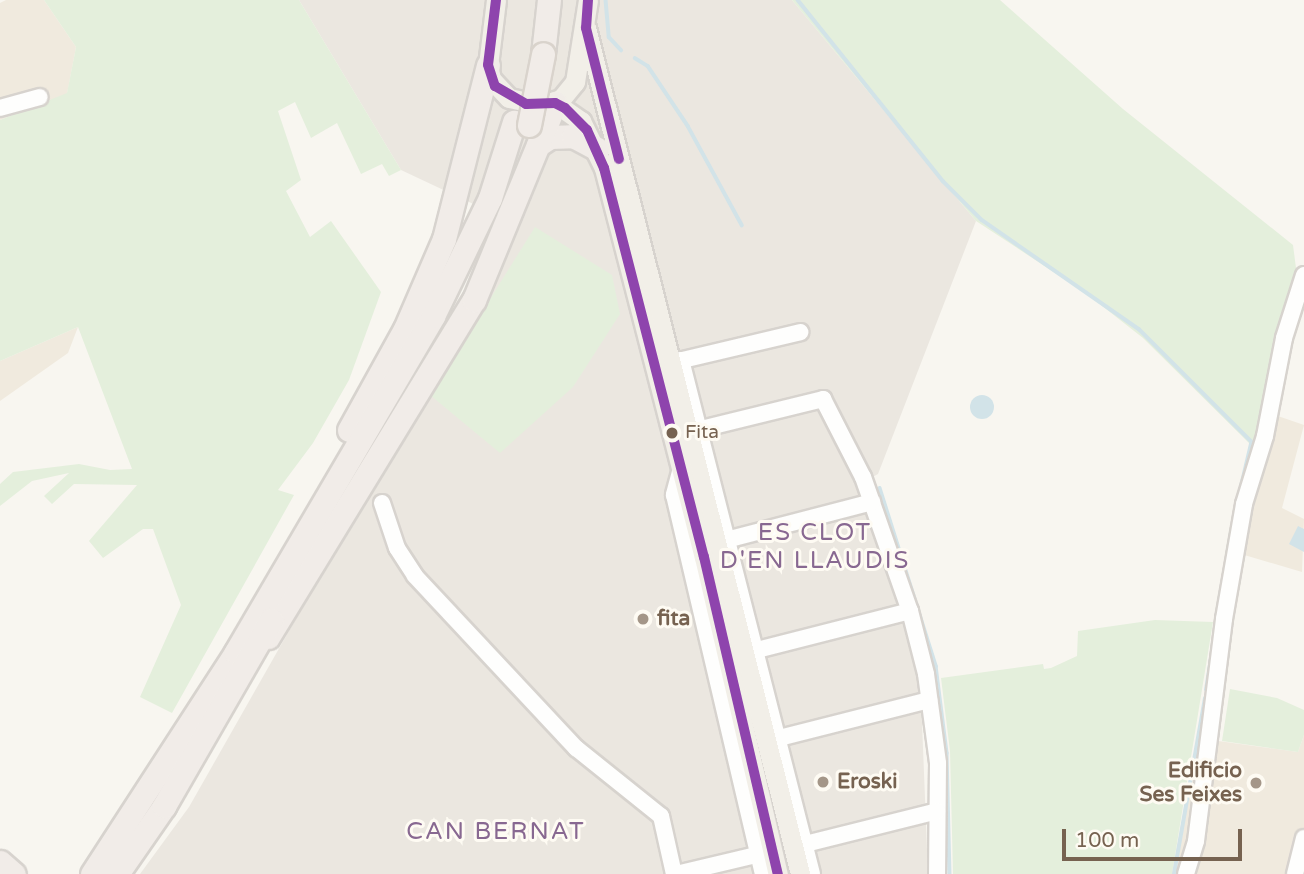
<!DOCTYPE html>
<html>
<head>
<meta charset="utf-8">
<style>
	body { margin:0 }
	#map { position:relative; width:1304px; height:874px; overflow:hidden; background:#f8f6f0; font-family:"Varela Round",sans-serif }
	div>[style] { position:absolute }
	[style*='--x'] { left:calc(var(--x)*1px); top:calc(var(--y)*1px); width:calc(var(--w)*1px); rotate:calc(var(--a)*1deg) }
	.residential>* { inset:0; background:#f0eade }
	.industrial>* { inset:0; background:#ebe7e0 }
	.green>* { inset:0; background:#e4efdc }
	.water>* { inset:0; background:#d2e3e8 }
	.round { border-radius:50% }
	.stream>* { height:3.5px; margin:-1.75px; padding:0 1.75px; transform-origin:1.75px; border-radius:1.75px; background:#d2e3e8 }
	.roads { filter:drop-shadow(2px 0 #d7d3ce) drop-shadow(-2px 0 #d7d3ce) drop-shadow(0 2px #d7d3ce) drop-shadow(0 -2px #d7d3ce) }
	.minor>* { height:16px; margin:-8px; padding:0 8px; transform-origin:8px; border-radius:8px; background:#fefefd }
	.major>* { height:19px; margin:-9.5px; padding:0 9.5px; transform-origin:9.5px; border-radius:9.5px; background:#f2efe8 }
	.highway>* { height:23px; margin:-11.5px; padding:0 11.5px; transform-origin:11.5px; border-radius:11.5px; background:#f1ece8 }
	.bridges { filter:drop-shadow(2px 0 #d9d3cc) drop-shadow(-2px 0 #d9d3cc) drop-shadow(0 2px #d9d3cc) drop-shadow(0 -2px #d9d3cc) }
	.highway-bridge>* { height:23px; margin:-11.5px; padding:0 11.5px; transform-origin:11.5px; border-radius:11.5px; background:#f1ece8 }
	.bus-1>* { height:10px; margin:-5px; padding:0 5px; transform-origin:5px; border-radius:5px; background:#8e44ad }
	.dots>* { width:19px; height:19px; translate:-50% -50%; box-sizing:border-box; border:4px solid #fefbf3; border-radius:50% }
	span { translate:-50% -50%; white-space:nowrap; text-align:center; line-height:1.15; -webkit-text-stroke:6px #fefbf3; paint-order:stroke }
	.bus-label { font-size:19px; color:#766250 }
	.left { translate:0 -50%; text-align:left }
	.poi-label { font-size:21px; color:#766250; font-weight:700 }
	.right { translate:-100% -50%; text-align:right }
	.quarter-label { font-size:24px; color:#886891; letter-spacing:2px }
	.scale { position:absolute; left:1062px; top:829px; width:180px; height:32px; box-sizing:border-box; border:4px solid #766250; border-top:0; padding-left:9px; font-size:21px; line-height:24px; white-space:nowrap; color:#766250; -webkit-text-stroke:5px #fefbf3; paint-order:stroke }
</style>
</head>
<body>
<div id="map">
	<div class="residential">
		<i style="clip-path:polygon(6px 0,44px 0,76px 47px,67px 94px,0 120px,0 3px)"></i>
		<i style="clip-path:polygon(78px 327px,68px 353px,0 401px,0 361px)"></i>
		<i style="clip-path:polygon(1275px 415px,1304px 425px,1282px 508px,1304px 519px,1302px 572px,1241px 554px,1246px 520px)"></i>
		<i style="clip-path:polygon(1304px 735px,1304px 874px,1172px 874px,1197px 738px,1298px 752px)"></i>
	</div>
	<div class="industrial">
		<i style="clip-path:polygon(299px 0,792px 0,976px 221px,878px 474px,858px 485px,920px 672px,928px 874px,140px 874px,189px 807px,335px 550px,430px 395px,479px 311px,520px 226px,401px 170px)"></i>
	</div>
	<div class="green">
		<i style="clip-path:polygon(44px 0,299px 0,401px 170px,389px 176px,382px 164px,361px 174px,337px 123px,311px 138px,295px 102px,278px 111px,301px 180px,286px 191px,310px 237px,331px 221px,381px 292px,349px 380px,313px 443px,278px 490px,294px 495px,172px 713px,140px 697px,181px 605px,153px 529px,143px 529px,103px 558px,89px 541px,137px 485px,74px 484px,52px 504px,44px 496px,69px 473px,32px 481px,0 506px,0 484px,13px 472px,79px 464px,110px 470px,132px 469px,78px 327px,0 361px,0 120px,67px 93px,76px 47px)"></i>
		<i style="clip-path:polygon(792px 0,1000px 0,1123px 109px,1293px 245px,1296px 268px,1253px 447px,1143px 338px,1087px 294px,976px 221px)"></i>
		<i style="clip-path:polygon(535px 227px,612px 275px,620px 314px,573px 387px,500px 453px,430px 395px)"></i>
		<i style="clip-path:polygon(1155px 620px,1213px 622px,1172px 874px,953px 874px,950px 751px,941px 678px,1043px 664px,1044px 669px,1051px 668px,1077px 656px,1078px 631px)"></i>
		<i style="clip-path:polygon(1230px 689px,1277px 698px,1304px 710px,1304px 735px,1298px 752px,1222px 741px)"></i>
	</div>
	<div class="water">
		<i class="round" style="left:970px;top:395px;width:24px;height:24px"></i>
		<i style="clip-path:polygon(1298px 526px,1304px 529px,1304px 552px,1289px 544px)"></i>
	</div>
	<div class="stream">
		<i style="--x:606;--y:0;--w:37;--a:85"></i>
		<i style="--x:609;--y:37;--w:18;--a:47"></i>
		<i style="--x:798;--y:0;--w:232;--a:51.3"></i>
		<i style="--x:943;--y:181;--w:55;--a:45"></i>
		<i style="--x:982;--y:220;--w:191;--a:34.8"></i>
		<i style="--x:1139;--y:329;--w:160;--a:45"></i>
		<i style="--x:1252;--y:442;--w:57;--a:103.3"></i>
		<i style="--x:635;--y:58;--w:15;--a:32"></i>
		<i style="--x:648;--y:66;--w:72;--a:56.3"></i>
		<i style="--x:688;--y:126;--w:113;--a:61.4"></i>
		<i style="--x:880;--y:488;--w:187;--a:72.5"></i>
		<i style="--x:936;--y:666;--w:88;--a:82.8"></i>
		<i style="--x:947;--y:753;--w:121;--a:88.6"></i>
		<i style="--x:1206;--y:690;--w:31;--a:-81"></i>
		<i style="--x:1174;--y:874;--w:178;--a:-80"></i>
	</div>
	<div class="roads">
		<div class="minor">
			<i style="--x:0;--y:108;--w:41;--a:-15.4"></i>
			<i style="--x:681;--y:360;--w:530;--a:75.7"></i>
			<i style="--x:674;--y:362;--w:130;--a:-13.3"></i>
			<i style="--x:701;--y:429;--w:126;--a:-13.8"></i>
			<i style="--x:823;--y:399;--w:88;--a:62.9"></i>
			<i style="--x:863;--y:477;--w:142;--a:70.7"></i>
			<i style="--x:910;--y:611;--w:65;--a:75.7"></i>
			<i style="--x:926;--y:674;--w:90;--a:82.3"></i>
			<i style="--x:938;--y:763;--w:111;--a:90.5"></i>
			<i style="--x:681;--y:468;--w:28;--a:105"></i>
			<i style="--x:674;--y:495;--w:389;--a:76.8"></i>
			<i style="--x:382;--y:503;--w:47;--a:71.6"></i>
			<i style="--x:397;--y:548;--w:33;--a:57"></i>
			<i style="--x:415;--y:576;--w:236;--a:46.9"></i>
			<i style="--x:576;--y:748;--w:109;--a:38.7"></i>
			<i style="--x:661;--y:816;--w:59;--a:77.4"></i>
			<i style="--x:730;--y:539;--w:147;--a:-14.6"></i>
			<i style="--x:757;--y:650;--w:158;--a:-14.3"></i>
			<i style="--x:779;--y:738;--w:155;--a:-14.2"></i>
			<i style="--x:805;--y:844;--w:136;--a:-14"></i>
			<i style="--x:676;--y:874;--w:91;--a:-13.3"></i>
			<i style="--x:1186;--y:874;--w:34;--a:-73"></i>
			<i style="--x:1196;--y:841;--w:224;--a:-82.8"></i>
			<i style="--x:1224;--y:619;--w:117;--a:-80.1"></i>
			<i style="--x:1244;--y:504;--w:71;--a:-72.8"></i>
			<i style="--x:1265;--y:436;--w:100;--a:-79"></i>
			<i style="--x:1284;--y:338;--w:66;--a:-72.4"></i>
			<i style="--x:1295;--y:874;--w:37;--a:-76"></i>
		</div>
		<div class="major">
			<i style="--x:496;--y:0;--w:65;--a:97"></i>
			<i style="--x:488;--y:65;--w:14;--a:78"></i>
			<i style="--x:491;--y:79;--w:26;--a:47"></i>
			<i style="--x:509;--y:98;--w:35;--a:12"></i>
			<i style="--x:543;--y:105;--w:19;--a:-18"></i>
			<i style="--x:561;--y:99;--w:22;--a:-51"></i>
			<i style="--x:575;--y:82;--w:83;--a:-81"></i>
			<i style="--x:586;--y:28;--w:873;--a:75.8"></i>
			<i style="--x:555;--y:103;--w:32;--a:35"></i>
			<i style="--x:581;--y:121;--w:52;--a:63.9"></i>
			<i style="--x:604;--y:168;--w:402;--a:75.6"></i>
			<i style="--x:704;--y:557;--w:326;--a:76.9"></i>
		</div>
		<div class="highway">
			<i style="--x:543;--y:54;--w:54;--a:-83.7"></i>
			<i style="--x:538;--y:145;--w:14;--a:-34"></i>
			<i style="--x:550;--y:137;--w:23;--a:-2"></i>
			<i style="--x:573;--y:136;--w:27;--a:28"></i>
			<i style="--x:349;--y:430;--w:115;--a:-61"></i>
			<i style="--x:405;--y:329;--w:98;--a:-66.6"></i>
			<i style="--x:444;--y:239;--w:179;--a:-75.8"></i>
			<i style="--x:268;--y:637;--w:395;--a:-58.6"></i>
			<i style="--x:474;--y:300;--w:213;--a:-67.6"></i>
			<i style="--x:0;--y:862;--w:18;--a:41"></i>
			<i style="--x:92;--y:874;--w:265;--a:-57"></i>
			<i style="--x:236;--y:652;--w:389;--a:-59.6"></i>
			<i style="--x:433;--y:316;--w:131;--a:-64.2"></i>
			<i style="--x:490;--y:198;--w:80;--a:-72.5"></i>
			<i style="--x:117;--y:874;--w:83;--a:-55.3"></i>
			<i style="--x:164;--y:806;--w:215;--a:-60.1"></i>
		</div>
	</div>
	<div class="bridges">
		<div class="highway-bridge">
			<i style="--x:529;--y:125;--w:72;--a:-78.8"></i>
		</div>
	</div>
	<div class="bus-1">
		<i style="--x:496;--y:0;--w:65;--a:97"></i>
		<i style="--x:488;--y:65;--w:22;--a:72"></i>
		<i style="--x:495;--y:86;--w:36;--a:30"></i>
		<i style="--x:526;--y:104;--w:29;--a:-2"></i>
		<i style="--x:555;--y:103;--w:11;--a:27"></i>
		<i style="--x:565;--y:108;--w:31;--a:45"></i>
		<i style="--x:587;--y:130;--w:42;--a:65.9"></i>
		<i style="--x:604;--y:168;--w:402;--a:75.6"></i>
		<i style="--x:704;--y:557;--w:326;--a:76.9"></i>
		<i style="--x:588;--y:0;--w:28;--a:94"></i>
		<i style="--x:586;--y:28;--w:135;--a:75.9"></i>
	</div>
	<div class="dots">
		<i style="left:672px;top:433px;background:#766250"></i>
		<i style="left:643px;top:619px;background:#a49688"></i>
		<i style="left:823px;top:782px;background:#a49688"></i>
		<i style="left:1256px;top:783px;background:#a49688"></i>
	</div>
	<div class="bus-label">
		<span class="left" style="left:685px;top:433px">Fita</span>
	</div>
	<div class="poi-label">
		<span class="left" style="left:657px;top:619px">fita</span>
		<span class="right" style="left:1242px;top:783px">Edificio<br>Ses Feixes</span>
		<span class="left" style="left:837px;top:782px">Eroski</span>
	</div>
	<div class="quarter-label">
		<span style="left:815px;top:547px">ES CLOT<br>D'EN LLAUDIS</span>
		<span style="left:496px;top:832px">CAN BERNAT</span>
	</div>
	<div class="scale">100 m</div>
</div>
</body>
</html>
